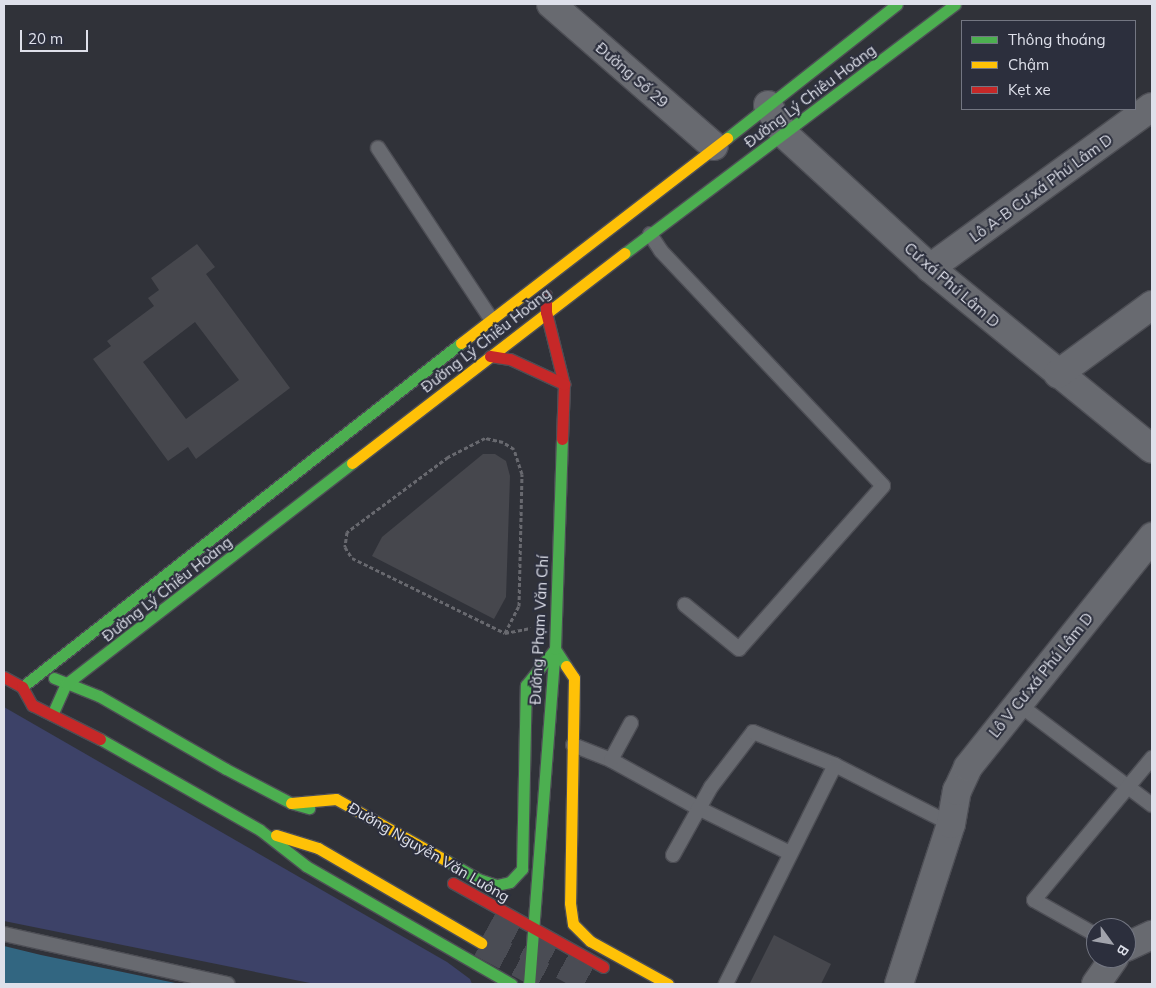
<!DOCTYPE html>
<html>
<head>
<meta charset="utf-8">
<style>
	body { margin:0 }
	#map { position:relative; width:1156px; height:988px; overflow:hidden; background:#303239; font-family:Mulish,sans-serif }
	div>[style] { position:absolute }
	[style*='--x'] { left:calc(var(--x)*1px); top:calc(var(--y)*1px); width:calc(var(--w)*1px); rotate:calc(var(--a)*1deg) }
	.green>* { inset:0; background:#3d4268 }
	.water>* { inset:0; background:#326681 }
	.building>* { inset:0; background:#46474d }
	.secondary-tunnel>* { height:28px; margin-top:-14px; transform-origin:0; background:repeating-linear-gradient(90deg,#4a4c54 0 28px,transparent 0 42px) }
	.path>* { height:3px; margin-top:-1.5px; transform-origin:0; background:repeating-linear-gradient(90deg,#68696f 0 4px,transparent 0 6.5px) }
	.roads { filter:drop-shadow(1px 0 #4d4e55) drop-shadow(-1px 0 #4d4e55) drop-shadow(0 1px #4d4e55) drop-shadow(0 -1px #4d4e55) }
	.lane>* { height:14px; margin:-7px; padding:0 7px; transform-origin:7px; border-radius:7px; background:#686a70 }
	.street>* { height:28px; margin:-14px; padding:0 14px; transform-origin:14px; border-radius:14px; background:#686a70 }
	.fast>* { height:11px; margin:-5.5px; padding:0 5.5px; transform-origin:5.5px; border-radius:5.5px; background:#4caf50 }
	.slow>* { height:11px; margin:-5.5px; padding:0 5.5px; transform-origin:5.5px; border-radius:5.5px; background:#ffc107 }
	.jam>* { height:11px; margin:-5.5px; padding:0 5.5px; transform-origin:5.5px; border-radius:5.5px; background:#c62828 }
	span { translate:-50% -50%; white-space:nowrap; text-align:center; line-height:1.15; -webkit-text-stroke:4px #2c2f3d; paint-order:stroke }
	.street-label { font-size:15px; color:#dee0ea }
	.frame { position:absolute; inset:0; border:5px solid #dee0ea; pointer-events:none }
	.legend { position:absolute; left:961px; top:20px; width:175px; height:90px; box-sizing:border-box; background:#2c2f3d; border:1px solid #737682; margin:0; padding:6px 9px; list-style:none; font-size:15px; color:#dee0ea }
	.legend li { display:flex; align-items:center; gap:10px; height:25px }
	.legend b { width:25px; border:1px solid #737682 }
	.north { position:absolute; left:1086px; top:918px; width:50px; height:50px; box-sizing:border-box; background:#2c2f3d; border:1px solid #737682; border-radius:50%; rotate:122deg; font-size:14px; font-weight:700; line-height:20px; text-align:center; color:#dee0ea }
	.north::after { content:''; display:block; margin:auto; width:18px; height:22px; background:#a1a3ac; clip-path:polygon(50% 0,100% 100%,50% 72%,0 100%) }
	.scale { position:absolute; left:20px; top:30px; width:68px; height:22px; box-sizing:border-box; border:2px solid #dee0ea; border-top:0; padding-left:6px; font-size:15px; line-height:18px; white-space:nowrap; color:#dee0ea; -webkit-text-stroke:4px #2c2f3d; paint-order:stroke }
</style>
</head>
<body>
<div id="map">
	<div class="green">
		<i style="clip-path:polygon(4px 707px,447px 962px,470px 979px,472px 984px,315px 984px,4px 921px)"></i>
	</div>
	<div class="water">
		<i style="clip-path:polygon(4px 946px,41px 955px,180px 984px,4px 984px)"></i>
	</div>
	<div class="building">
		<i style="clip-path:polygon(evenodd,197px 244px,215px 267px,206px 274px,290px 388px,196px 459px,188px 447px,168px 461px,93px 359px,111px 346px,107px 341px,154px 306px,148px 298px,159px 290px,151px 278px,197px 244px,195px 322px,239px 380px,186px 419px,143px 362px,195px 322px)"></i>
		<i style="clip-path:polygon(483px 454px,495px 454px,506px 461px,510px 476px,506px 597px,494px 619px,372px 556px,382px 537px)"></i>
		<i style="clip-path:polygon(774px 935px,831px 964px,821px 984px,750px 983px)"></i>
	</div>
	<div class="secondary-tunnel">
		<i style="--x:489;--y:925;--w:119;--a:28.7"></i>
		<i style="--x:481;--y:943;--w:78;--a:28.2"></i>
	</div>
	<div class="path">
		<i style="--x:505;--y:633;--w:30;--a:-63"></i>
		<i style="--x:519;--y:606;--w:132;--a:-88.7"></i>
		<i style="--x:522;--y:474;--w:26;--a:-108"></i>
		<i style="--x:514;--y:449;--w:13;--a:-148"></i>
		<i style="--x:503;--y:442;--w:18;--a:-167"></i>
		<i style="--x:485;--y:438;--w:42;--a:152.8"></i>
		<i style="--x:448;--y:457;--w:126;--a:143.4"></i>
		<i style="--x:347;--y:532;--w:15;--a:98"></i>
		<i style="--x:345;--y:547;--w:13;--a:58"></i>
		<i style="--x:352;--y:558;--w:170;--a:26.1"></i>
		<i style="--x:505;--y:633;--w:26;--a:-11"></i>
	</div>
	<div class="roads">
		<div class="lane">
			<i style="--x:378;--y:148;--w:205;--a:56.5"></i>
			<i style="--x:650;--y:234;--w:20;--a:57"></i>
			<i style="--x:661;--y:251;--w:323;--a:46.6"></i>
			<i style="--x:883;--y:486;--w:217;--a:131.5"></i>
			<i style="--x:739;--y:649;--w:70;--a:-140.8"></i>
			<i style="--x:1017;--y:703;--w:169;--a:37.1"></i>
			<i style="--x:573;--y:745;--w:41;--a:21.5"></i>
			<i style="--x:611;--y:760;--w:99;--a:28.9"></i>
			<i style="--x:698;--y:808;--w:102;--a:26.1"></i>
			<i style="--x:611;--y:760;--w:42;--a:-61.6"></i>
			<i style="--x:835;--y:765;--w:130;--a:27"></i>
			<i style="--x:673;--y:855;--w:78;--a:-60.8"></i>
			<i style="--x:711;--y:787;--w:69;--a:-52.6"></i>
			<i style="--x:753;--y:732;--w:88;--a:21.9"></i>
			<i style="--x:835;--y:765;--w:245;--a:116.5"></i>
			<i style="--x:4;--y:934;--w:229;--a:12.6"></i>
			<i style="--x:1096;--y:935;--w:71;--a:-150.6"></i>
			<i style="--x:1034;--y:900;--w:185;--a:-50.3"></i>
		</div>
		<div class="street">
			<i style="--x:551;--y:4;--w:216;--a:41.1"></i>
			<i style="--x:768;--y:105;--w:33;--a:61"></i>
			<i style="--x:784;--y:134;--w:198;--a:42.5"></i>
			<i style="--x:930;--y:268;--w:286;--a:39.2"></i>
			<i style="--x:930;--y:268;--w:274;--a:-36"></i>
			<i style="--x:1058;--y:374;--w:117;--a:-36.3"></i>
			<i style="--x:1126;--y:947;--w:29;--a:-25"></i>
			<i style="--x:899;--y:984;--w:168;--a:-72"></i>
			<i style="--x:951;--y:824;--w:34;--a:-80"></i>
			<i style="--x:957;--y:791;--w:26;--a:-65"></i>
			<i style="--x:968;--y:767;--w:295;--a:-51.3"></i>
			<i style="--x:1096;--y:984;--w:32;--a:-55"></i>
		</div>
		<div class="fast">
			<i style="--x:727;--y:138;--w:216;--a:-38.2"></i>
			<i style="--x:625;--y:253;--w:413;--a:-37"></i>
			<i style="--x:54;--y:678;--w:48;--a:21.8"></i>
			<i style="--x:99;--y:696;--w:146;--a:29.9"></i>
			<i style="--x:226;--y:769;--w:73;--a:27.6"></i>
			<i style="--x:291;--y:803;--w:19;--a:16"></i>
			<i style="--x:22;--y:687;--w:558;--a:-38.08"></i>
			<i style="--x:52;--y:715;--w:34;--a:-66"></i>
			<i style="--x:66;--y:684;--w:361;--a:-37.7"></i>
			<i style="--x:100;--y:739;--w:184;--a:29.6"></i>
			<i style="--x:260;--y:830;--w:58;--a:38"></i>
			<i style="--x:306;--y:866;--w:237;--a:29.9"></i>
			<i style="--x:447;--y:861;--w:36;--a:30"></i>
			<i style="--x:478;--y:879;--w:20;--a:18"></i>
			<i style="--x:497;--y:885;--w:13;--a:-13"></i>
			<i style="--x:510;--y:882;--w:18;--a:-47"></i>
			<i style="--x:522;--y:869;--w:184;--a:-88.8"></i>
			<i style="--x:526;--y:685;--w:46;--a:-51.1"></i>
			<i style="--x:555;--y:649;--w:20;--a:57"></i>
			<i style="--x:529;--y:984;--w:336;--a:-85.6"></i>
			<i style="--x:555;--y:649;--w:210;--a:-88.1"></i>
		</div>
		<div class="slow">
			<i style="--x:461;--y:343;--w:336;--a:-37.6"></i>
			<i style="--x:352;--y:463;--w:344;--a:-37.6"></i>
			<i style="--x:566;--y:666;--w:14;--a:56"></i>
			<i style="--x:574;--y:678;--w:225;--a:91"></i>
			<i style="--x:570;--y:903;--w:21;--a:82"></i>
			<i style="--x:573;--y:924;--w:24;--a:45"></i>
			<i style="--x:590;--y:941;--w:89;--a:28.9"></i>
			<i style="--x:291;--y:803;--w:45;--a:-5.1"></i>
			<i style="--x:336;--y:799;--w:127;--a:29.2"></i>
			<i style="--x:276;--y:835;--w:44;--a:17.2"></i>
			<i style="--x:318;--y:848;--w:189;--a:30.2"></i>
		</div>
		<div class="jam">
			<i style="--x:546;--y:295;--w:17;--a:90"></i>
			<i style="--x:546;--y:312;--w:74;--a:76"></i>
			<i style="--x:564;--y:384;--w:55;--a:92.1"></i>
			<i style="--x:490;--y:356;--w:20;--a:9"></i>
			<i style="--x:510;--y:359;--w:60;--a:24.8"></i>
			<i style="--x:4;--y:677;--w:21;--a:29"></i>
			<i style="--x:22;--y:687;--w:21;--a:61"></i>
			<i style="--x:32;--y:705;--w:76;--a:26.6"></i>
			<i style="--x:453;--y:883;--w:172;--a:29.2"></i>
		</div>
	</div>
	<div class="street-label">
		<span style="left:632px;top:75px;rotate:41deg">Đường Số 29</span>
		<span style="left:810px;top:96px;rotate:-37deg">Đường Lý Chiêu Hoàng</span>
		<span style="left:1041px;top:188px;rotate:-36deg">Lô A-B Cư xá Phú Lâm D</span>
		<span style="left:952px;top:285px;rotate:41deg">Cư xá Phú Lâm D</span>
		<span style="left:486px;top:340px;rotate:-38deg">Đường Lý Chiêu Hoàng</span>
		<span style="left:167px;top:589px;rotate:-38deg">Đường Lý Chiêu Hoàng</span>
		<span style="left:539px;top:630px;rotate:-87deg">Đường Phạm Văn Chí</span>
		<span style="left:1041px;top:675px;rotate:-51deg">Lô V Cư xá Phú Lâm D</span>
		<span style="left:429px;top:852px;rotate:30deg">Đường Nguyễn Văn Luông</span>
	</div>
	<div class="frame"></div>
	<ul class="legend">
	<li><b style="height:6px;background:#4caf50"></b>Thông thoáng</li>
	<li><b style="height:6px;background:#ffc107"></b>Chậm</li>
	<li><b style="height:6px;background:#c62828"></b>Kẹt xe</li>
	</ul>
	<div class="north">B</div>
	<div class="scale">20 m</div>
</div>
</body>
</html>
